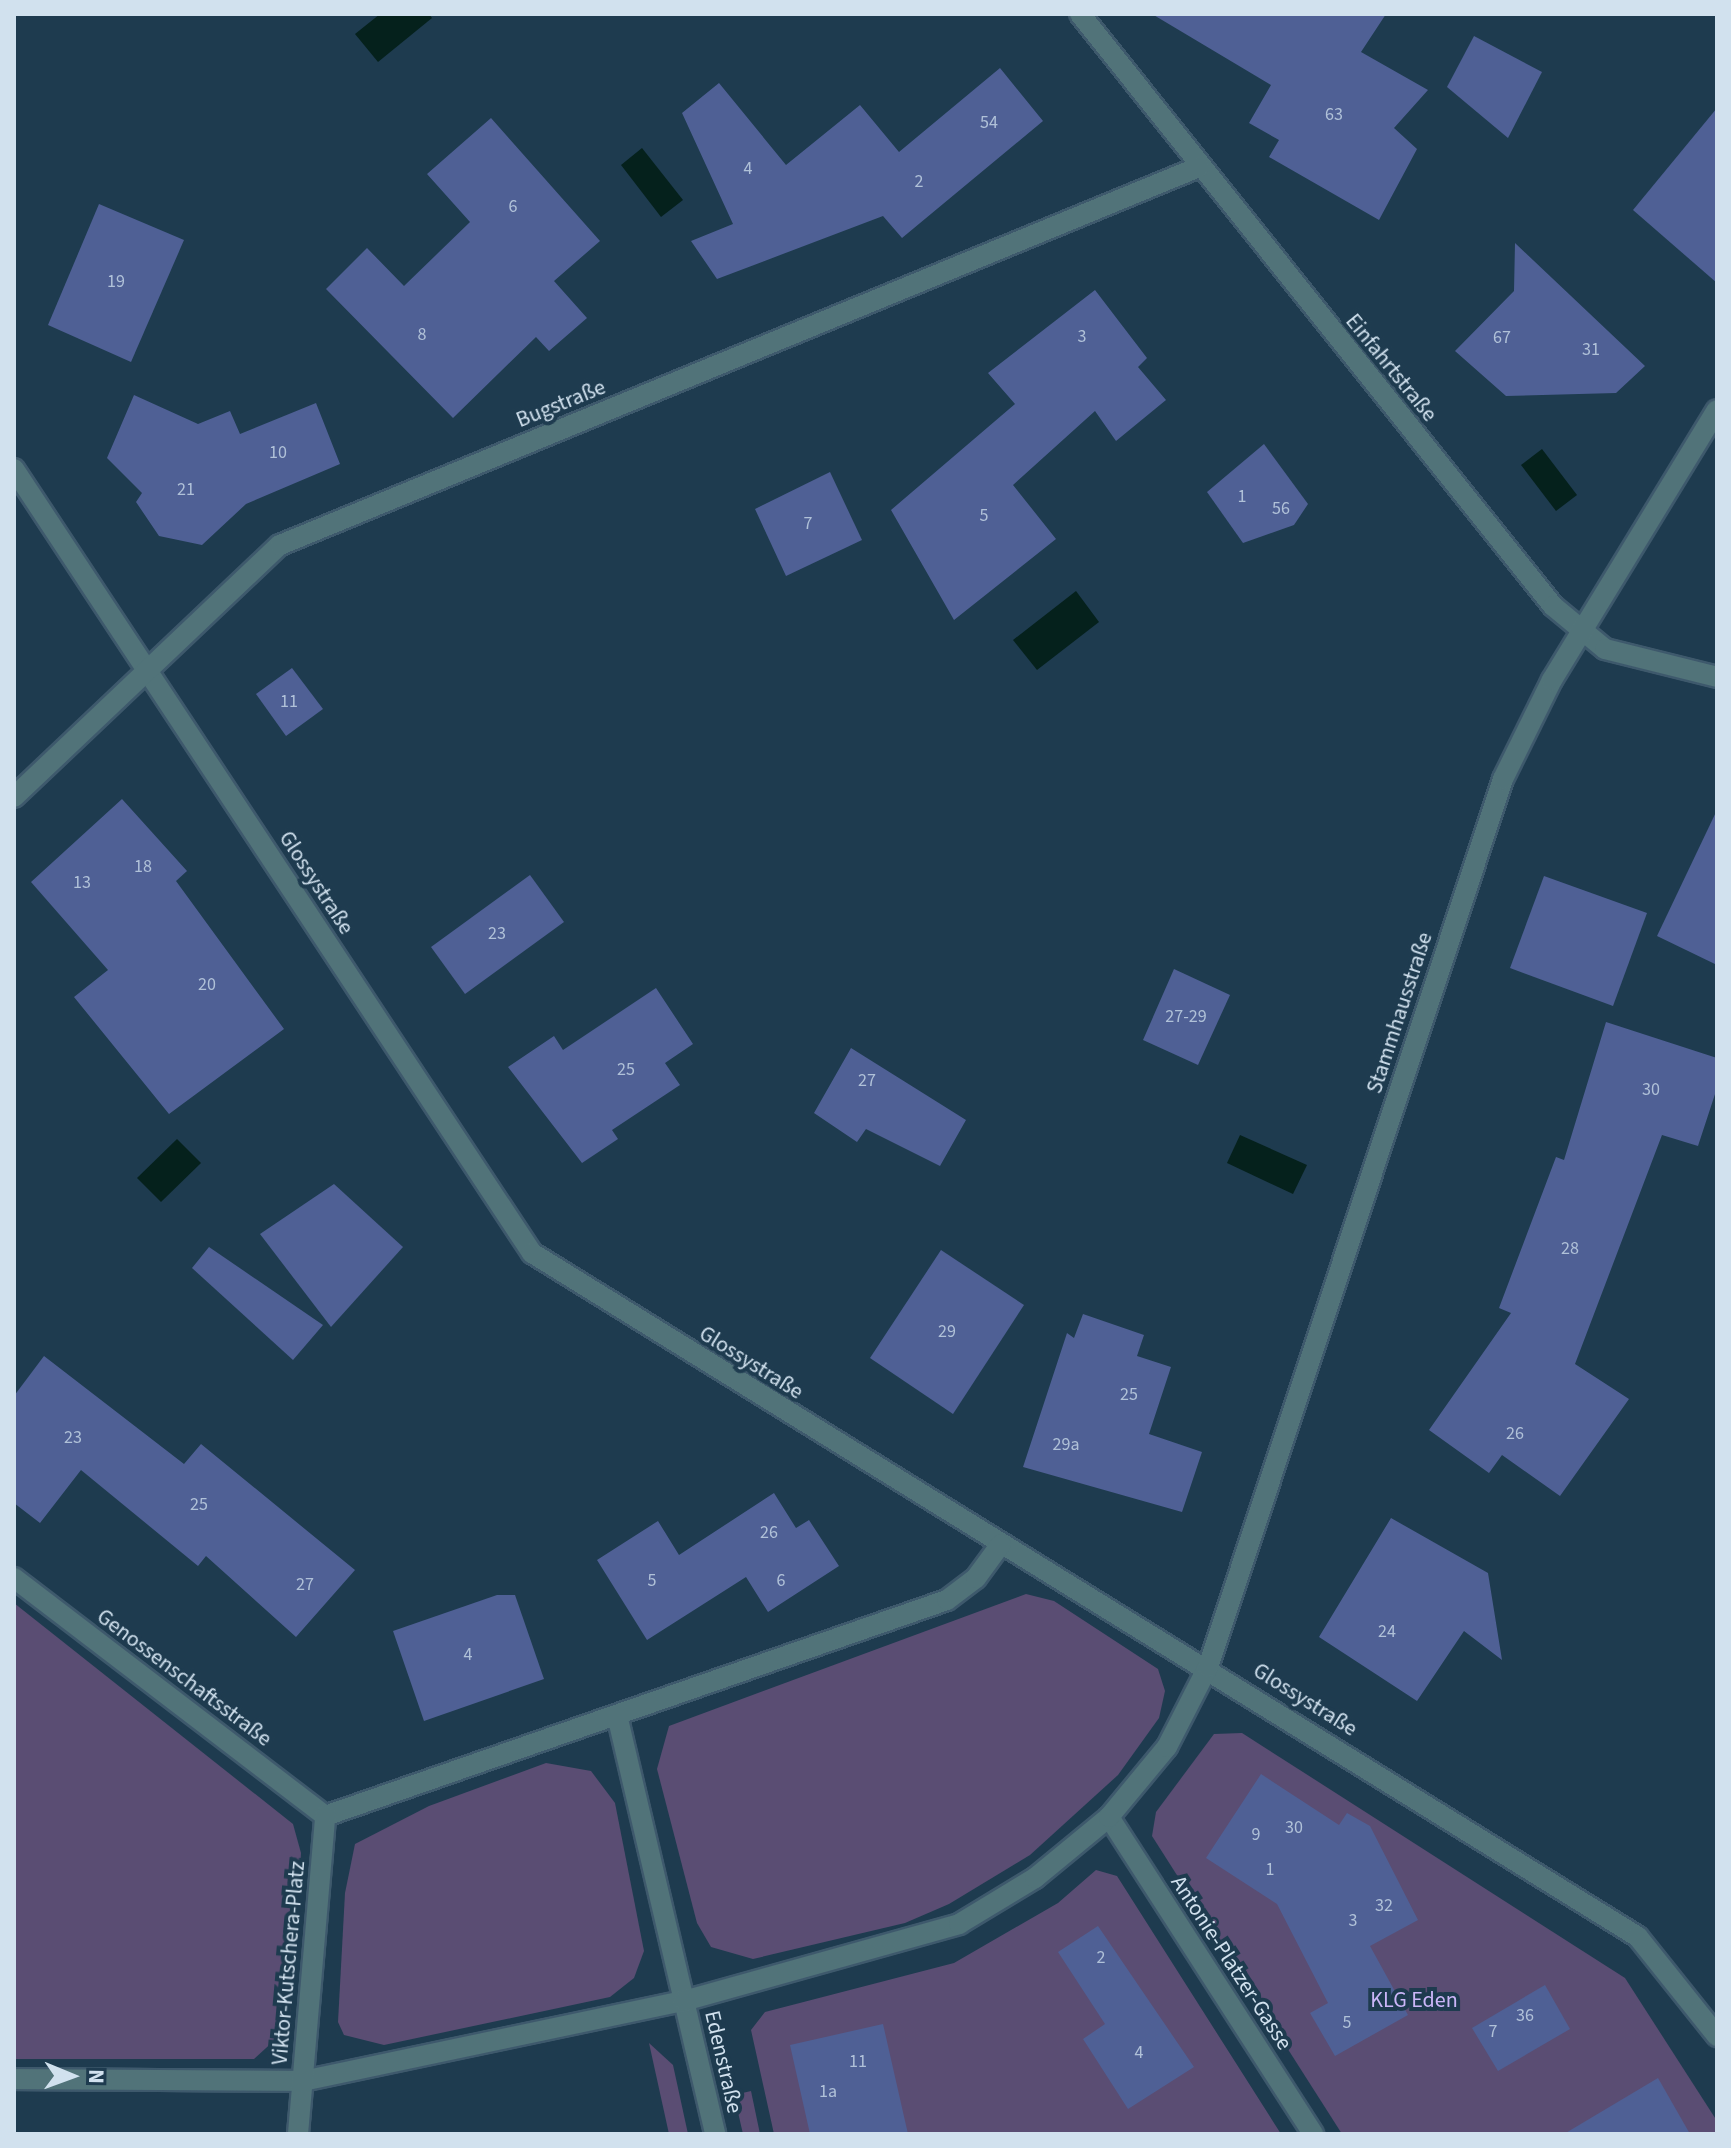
<!DOCTYPE html>
<html>
<head>
<meta charset="utf-8">
<style>
	body { margin:0 }
	#map { position:relative; width:1731px; height:2148px; overflow:hidden; background:#1e3b4f; font-family:"Source Sans 3",sans-serif }
	div>[style] { position:absolute }
	[style*='--x'] { left:calc(var(--x)*1px); top:calc(var(--y)*1px); width:calc(var(--w)*1px); rotate:calc(var(--a)*1deg) }
	.green>* { inset:0; background:#5a4d73 }
	.water>* { inset:0; background:#05211c }
	.building>* { inset:0; background:#4f6095 }
	.roads { filter:drop-shadow(2px 0 #3e596c) drop-shadow(-2px 0 #3e596c) drop-shadow(0 2px #3e596c) drop-shadow(0 -2px #3e596c) }
	.minor>* { height:20px; margin:-10px; padding:0 10px; transform-origin:10px; border-radius:10px; background:#517379 }
	span { translate:-50% -50%; white-space:nowrap; text-align:center; line-height:1.15; -webkit-text-stroke:8px #1e3b4f; paint-order:stroke }
	.number-label { font-size:18px; color:#b0c1d8 }
	.number-label span { -webkit-text-stroke-width:0 }
	.street-label { font-size:22px; color:#d1e1ee }
	.park-label { font-size:22px; color:#cbb6f8 }
	.frame { position:absolute; inset:0; border:16px solid #d1e1ee; pointer-events:none }
	.north { position:absolute; left:32px; top:2036px; width:80px; height:80px; -webkit-text-stroke:6px #1e3b4f; paint-order:stroke; rotate:91deg; font-size:22px; font-weight:700; line-height:32px; text-align:center; color:#d1e1ee }
	.north::after { content:''; display:block; margin:auto; width:28px; height:36px; background:#d1e1ee; clip-path:polygon(50% 0,100% 100%,50% 72%,0 100%) }
</style>
</head>
<body>
<div id="map">
	<div class="green">
		<i style="clip-path:polygon(1026px 1594px,1054px 1601px,1158px 1669px,1165px 1691px,1159px 1718px,1118px 1775px,1030px 1855px,949px 1904px,905px 1923px,753px 1959px,711px 1947px,697px 1923px,657px 1769px,669px 1726px)"></i>
		<i style="clip-path:polygon(14px 1603px,293px 1824px,301px 1853px,289px 2027px,254px 2059px,14px 2059px)"></i>
		<i style="clip-path:polygon(1242px 1733px,1625px 1978px,1717px 2121px,1717px 2134px,1342px 2134px,1152px 1836px,1156px 1812px,1214px 1734px)"></i>
		<i style="clip-path:polygon(546px 1763px,591px 1771px,615px 1803px,644px 1951px,634px 1978px,610px 1997px,384px 2045px,344px 2035px,338px 2022px,345px 1893px,355px 1844px,429px 1806px)"></i>
		<i style="clip-path:polygon(1096px 1870px,1117px 1876px,1281px 2134px,774px 2134px,751px 2030px,765px 2012px,954px 1963px,1058px 1903px)"></i>
		<i style="clip-path:polygon(649px 2043px,673px 2065px,688px 2134px,669px 2134px)"></i>
		<i style="clip-path:polygon(751px 2091px,760px 2134px,743px 2134px,734px 2095px)"></i>
	</div>
	<div class="water">
		<i style="clip-path:polygon(380px 14px,429px 14px,432px 18px,378px 62px,355px 34px)"></i>
		<i style="clip-path:polygon(642px 148px,683px 200px,661px 217px,621px 165px)"></i>
		<i style="clip-path:polygon(1542px 449px,1577px 495px,1556px 511px,1521px 465px)"></i>
		<i style="clip-path:polygon(1076px 591px,1099px 622px,1037px 670px,1013px 640px)"></i>
		<i style="clip-path:polygon(1240px 1135px,1307px 1165px,1293px 1194px,1227px 1163px)"></i>
		<i style="clip-path:polygon(177px 1139px,201px 1163px,161px 1202px,137px 1178px)"></i>
	</div>
	<div class="building">
		<i style="clip-path:polygon(1152px 14px,1386px 14px,1361px 52px,1428px 90px,1394px 128px,1417px 149px,1379px 220px,1269px 157px,1279px 140px,1249px 123px,1271px 85px)"></i>
		<i style="clip-path:polygon(1474px 36px,1542px 72px,1508px 138px,1447px 87px)"></i>
		<i style="clip-path:polygon(1000px 68px,1043px 121px,902px 238px,883px 216px,717px 279px,691px 241px,733px 224px,682px 113px,719px 83px,786px 165px,860px 105px,899px 152px)"></i>
		<i style="clip-path:polygon(1717px 108px,1717px 283px,1633px 210px)"></i>
		<i style="clip-path:polygon(491px 118px,600px 241px,554px 281px,587px 318px,549px 351px,536px 337px,453px 418px,326px 289px,367px 248px,404px 286px,470px 222px,427px 174px)"></i>
		<i style="clip-path:polygon(99px 204px,184px 240px,131px 362px,48px 325px)"></i>
		<i style="clip-path:polygon(1515px 243px,1645px 366px,1616px 393px,1506px 396px,1455px 351px,1514px 291px)"></i>
		<i style="clip-path:polygon(1095px 290px,1147px 358px,1138px 367px,1166px 400px,1116px 441px,1095px 411px,1013px 485px,1056px 539px,954px 620px,891px 510px,1015px 404px,988px 373px)"></i>
		<i style="clip-path:polygon(134px 395px,198px 424px,230px 411px,240px 434px,316px 403px,340px 464px,246px 504px,202px 545px,159px 536px,136px 502px,142px 493px,107px 458px)"></i>
		<i style="clip-path:polygon(1264px 444px,1308px 504px,1294px 525px,1243px 543px,1207px 492px)"></i>
		<i style="clip-path:polygon(830px 472px,862px 540px,786px 576px,755px 509px)"></i>
		<i style="clip-path:polygon(292px 668px,323px 709px,286px 736px,256px 694px)"></i>
		<i style="clip-path:polygon(122px 799px,187px 871px,176px 881px,284px 1029px,169px 1114px,74px 997px,108px 970px,31px 882px)"></i>
		<i style="clip-path:polygon(1717px 810px,1717px 965px,1657px 936px)"></i>
		<i style="clip-path:polygon(530px 875px,564px 922px,465px 994px,431px 947px)"></i>
		<i style="clip-path:polygon(1544px 876px,1647px 913px,1613px 1006px,1510px 968px)"></i>
		<i style="clip-path:polygon(1174px 969px,1230px 995px,1198px 1065px,1143px 1040px)"></i>
		<i style="clip-path:polygon(656px 988px,693px 1044px,665px 1063px,680px 1085px,612px 1130px,618px 1139px,582px 1163px,508px 1067px,554px 1036px,563px 1050px)"></i>
		<i style="clip-path:polygon(1606px 1022px,1717px 1058px,1717px 1088px,1698px 1146px,1662px 1135px,1575px 1364px,1629px 1399px,1560px 1496px,1502px 1455px,1489px 1473px,1429px 1430px,1511px 1313px,1499px 1308px,1556px 1157px,1564px 1160px)"></i>
		<i style="clip-path:polygon(851px 1048px,966px 1120px,940px 1166px,866px 1129px,857px 1142px,814px 1113px)"></i>
		<i style="clip-path:polygon(334px 1184px,403px 1247px,331px 1327px,260px 1234px)"></i>
		<i style="clip-path:polygon(209px 1247px,323px 1325px,293px 1360px,192px 1268px)"></i>
		<i style="clip-path:polygon(941px 1250px,1024px 1305px,953px 1414px,870px 1358px)"></i>
		<i style="clip-path:polygon(1083px 1314px,1144px 1335px,1137px 1356px,1171px 1367px,1149px 1434px,1202px 1452px,1182px 1512px,1023px 1467px,1067px 1333px,1074px 1338px)"></i>
		<i style="clip-path:polygon(44px 1356px,184px 1464px,201px 1444px,355px 1570px,296px 1637px,206px 1556px,198px 1566px,81px 1470px,40px 1523px,14px 1503px,14px 1396px)"></i>
		<i style="clip-path:polygon(774px 1493px,796px 1528px,809px 1520px,839px 1566px,768px 1612px,746px 1577px,647px 1640px,597px 1560px,658px 1521px,679px 1555px)"></i>
		<i style="clip-path:polygon(1391px 1518px,1488px 1573px,1502px 1660px,1464px 1631px,1417px 1701px,1319px 1637px)"></i>
		<i style="clip-path:polygon(497px 1595px,515px 1595px,544px 1679px,424px 1721px,393px 1631px)"></i>
		<i style="clip-path:polygon(1261px 1774px,1339px 1825px,1347px 1813px,1370px 1826px,1418px 1920px,1370px 1946px,1408px 2015px,1335px 2056px,1310px 2013px,1328px 2003px,1277px 1904px,1206px 1858px)"></i>
		<i style="clip-path:polygon(1098px 1926px,1194px 2067px,1128px 2109px,1083px 2039px,1105px 2024px,1058px 1952px)"></i>
		<i style="clip-path:polygon(1545px 1985px,1570px 2029px,1498px 2071px,1472px 2028px)"></i>
		<i style="clip-path:polygon(883px 2024px,908px 2134px,810px 2134px,790px 2045px)"></i>
		<i style="clip-path:polygon(1658px 2078px,1690px 2134px,1564px 2134px)"></i>
	</div>
	<div class="roads">
		<div class="minor">
			<i style="--x:1080;--y:14;--w:758;--a:51.38"></i>
			<i style="--x:1553;--y:606;--w:67;--a:39.6"></i>
			<i style="--x:1605;--y:649;--w:115;--a:14"></i>
			<i style="--x:14;--y:469;--w:940;--a:56.55"></i>
			<i style="--x:532;--y:1253;--w:1300;--a:31.73"></i>
			<i style="--x:1638;--y:1937;--w:127;--a:51.4"></i>
			<i style="--x:14;--y:797;--w:366;--a:-43.5"></i>
			<i style="--x:280;--y:545;--w:994;--a:-22.36"></i>
			<i style="--x:14;--y:1578;--w:392;--a:37.4"></i>
			<i style="--x:617;--y:1715;--w:430;--a:76.8"></i>
			<i style="--x:325;--y:1816;--w:658;--a:-19.15"></i>
			<i style="--x:947;--y:1600;--w:36;--a:-37"></i>
			<i style="--x:976;--y:1578;--w:42;--a:-53.7"></i>
			<i style="--x:1109;--y:1817;--w:377;--a:57.2"></i>
			<i style="--x:14;--y:2079;--w:289;--a:0.4"></i>
			<i style="--x:303;--y:2081;--w:389;--a:-11.9"></i>
			<i style="--x:684;--y:2001;--w:286;--a:-15.6"></i>
			<i style="--x:959;--y:1924;--w:89;--a:-31.2"></i>
			<i style="--x:1035;--y:1878;--w:96;--a:-39.5"></i>
			<i style="--x:1109;--y:1817;--w:91;--a:-50.4"></i>
			<i style="--x:1167;--y:1747;--w:90;--a:-62.9"></i>
			<i style="--x:1208;--y:1667;--w:936;--a:-71.62"></i>
			<i style="--x:1503;--y:779;--w:110;--a:-63.7"></i>
			<i style="--x:1552;--y:680;--w:316;--a:-58.6"></i>
			<i style="--x:298;--y:2134;--w:319;--a:-85.1"></i>
		</div>
	</div>
	<div class="number-label">
		<span style="left:1334px;top:115px">63</span>
		<span style="left:989px;top:123px">54</span>
		<span style="left:748px;top:169px">4</span>
		<span style="left:919px;top:182px">2</span>
		<span style="left:513px;top:207px">6</span>
		<span style="left:116px;top:282px">19</span>
		<span style="left:422px;top:335px">8</span>
		<span style="left:1082px;top:337px">3</span>
		<span style="left:1502px;top:338px">67</span>
		<span style="left:1591px;top:350px">31</span>
		<span style="left:278px;top:453px">10</span>
		<span style="left:186px;top:490px">21</span>
		<span style="left:1242px;top:497px">1</span>
		<span style="left:1281px;top:509px">56</span>
		<span style="left:984px;top:516px">5</span>
		<span style="left:808px;top:524px">7</span>
		<span style="left:289px;top:702px">11</span>
		<span style="left:143px;top:867px">18</span>
		<span style="left:82px;top:883px">13</span>
		<span style="left:497px;top:934px">23</span>
		<span style="left:207px;top:985px">20</span>
		<span style="left:1186px;top:1017px">27-29</span>
		<span style="left:626px;top:1070px">25</span>
		<span style="left:867px;top:1081px">27</span>
		<span style="left:1651px;top:1090px">30</span>
		<span style="left:1570px;top:1249px">28</span>
		<span style="left:947px;top:1332px">29</span>
		<span style="left:1129px;top:1395px">25</span>
		<span style="left:1515px;top:1434px">26</span>
		<span style="left:73px;top:1438px">23</span>
		<span style="left:1066px;top:1445px">29a</span>
		<span style="left:199px;top:1505px">25</span>
		<span style="left:769px;top:1533px">26</span>
		<span style="left:652px;top:1581px">5</span>
		<span style="left:781px;top:1581px">6</span>
		<span style="left:305px;top:1585px">27</span>
		<span style="left:1387px;top:1632px">24</span>
		<span style="left:468px;top:1655px">4</span>
		<span style="left:1294px;top:1828px">30</span>
		<span style="left:1256px;top:1835px">9</span>
		<span style="left:1270px;top:1870px">1</span>
		<span style="left:1384px;top:1906px">32</span>
		<span style="left:1353px;top:1921px">3</span>
		<span style="left:1101px;top:1958px">2</span>
		<span style="left:1525px;top:2016px">36</span>
		<span style="left:1347px;top:2023px">5</span>
		<span style="left:1493px;top:2032px">7</span>
		<span style="left:1139px;top:2053px">4</span>
		<span style="left:858px;top:2062px">11</span>
		<span style="left:828px;top:2092px">1a</span>
	</div>
	<div class="street-label">
		<span style="left:1391px;top:368px;rotate:51deg">Einfahrtstraße</span>
		<span style="left:561px;top:404px;rotate:-22deg">Bugstraße</span>
		<span style="left:316px;top:883px;rotate:57deg">Glossystraße</span>
		<span style="left:1400px;top:1013px;rotate:-72deg">Stammhausstraße</span>
		<span style="left:751px;top:1363px;rotate:32deg">Glossystraße</span>
		<span style="left:184px;top:1678px;rotate:37deg">Genossenschaftsstraße</span>
		<span style="left:1305px;top:1700px;rotate:32deg">Glossystraße</span>
		<span style="left:289px;top:1963px;rotate:-85deg">Viktor-Kutschera-Platz</span>
		<span style="left:1231px;top:1963px;rotate:57deg">Antonie-Platzer-Gasse</span>
		<span style="left:723px;top:2062px;rotate:77deg">Edenstraße</span>
	</div>
	<div class="park-label">
		<span style="left:1414px;top:2001px">KLG Eden</span>
	</div>
	<div class="frame"></div>
	<div class="north">N</div>
</div>
</body>
</html>
